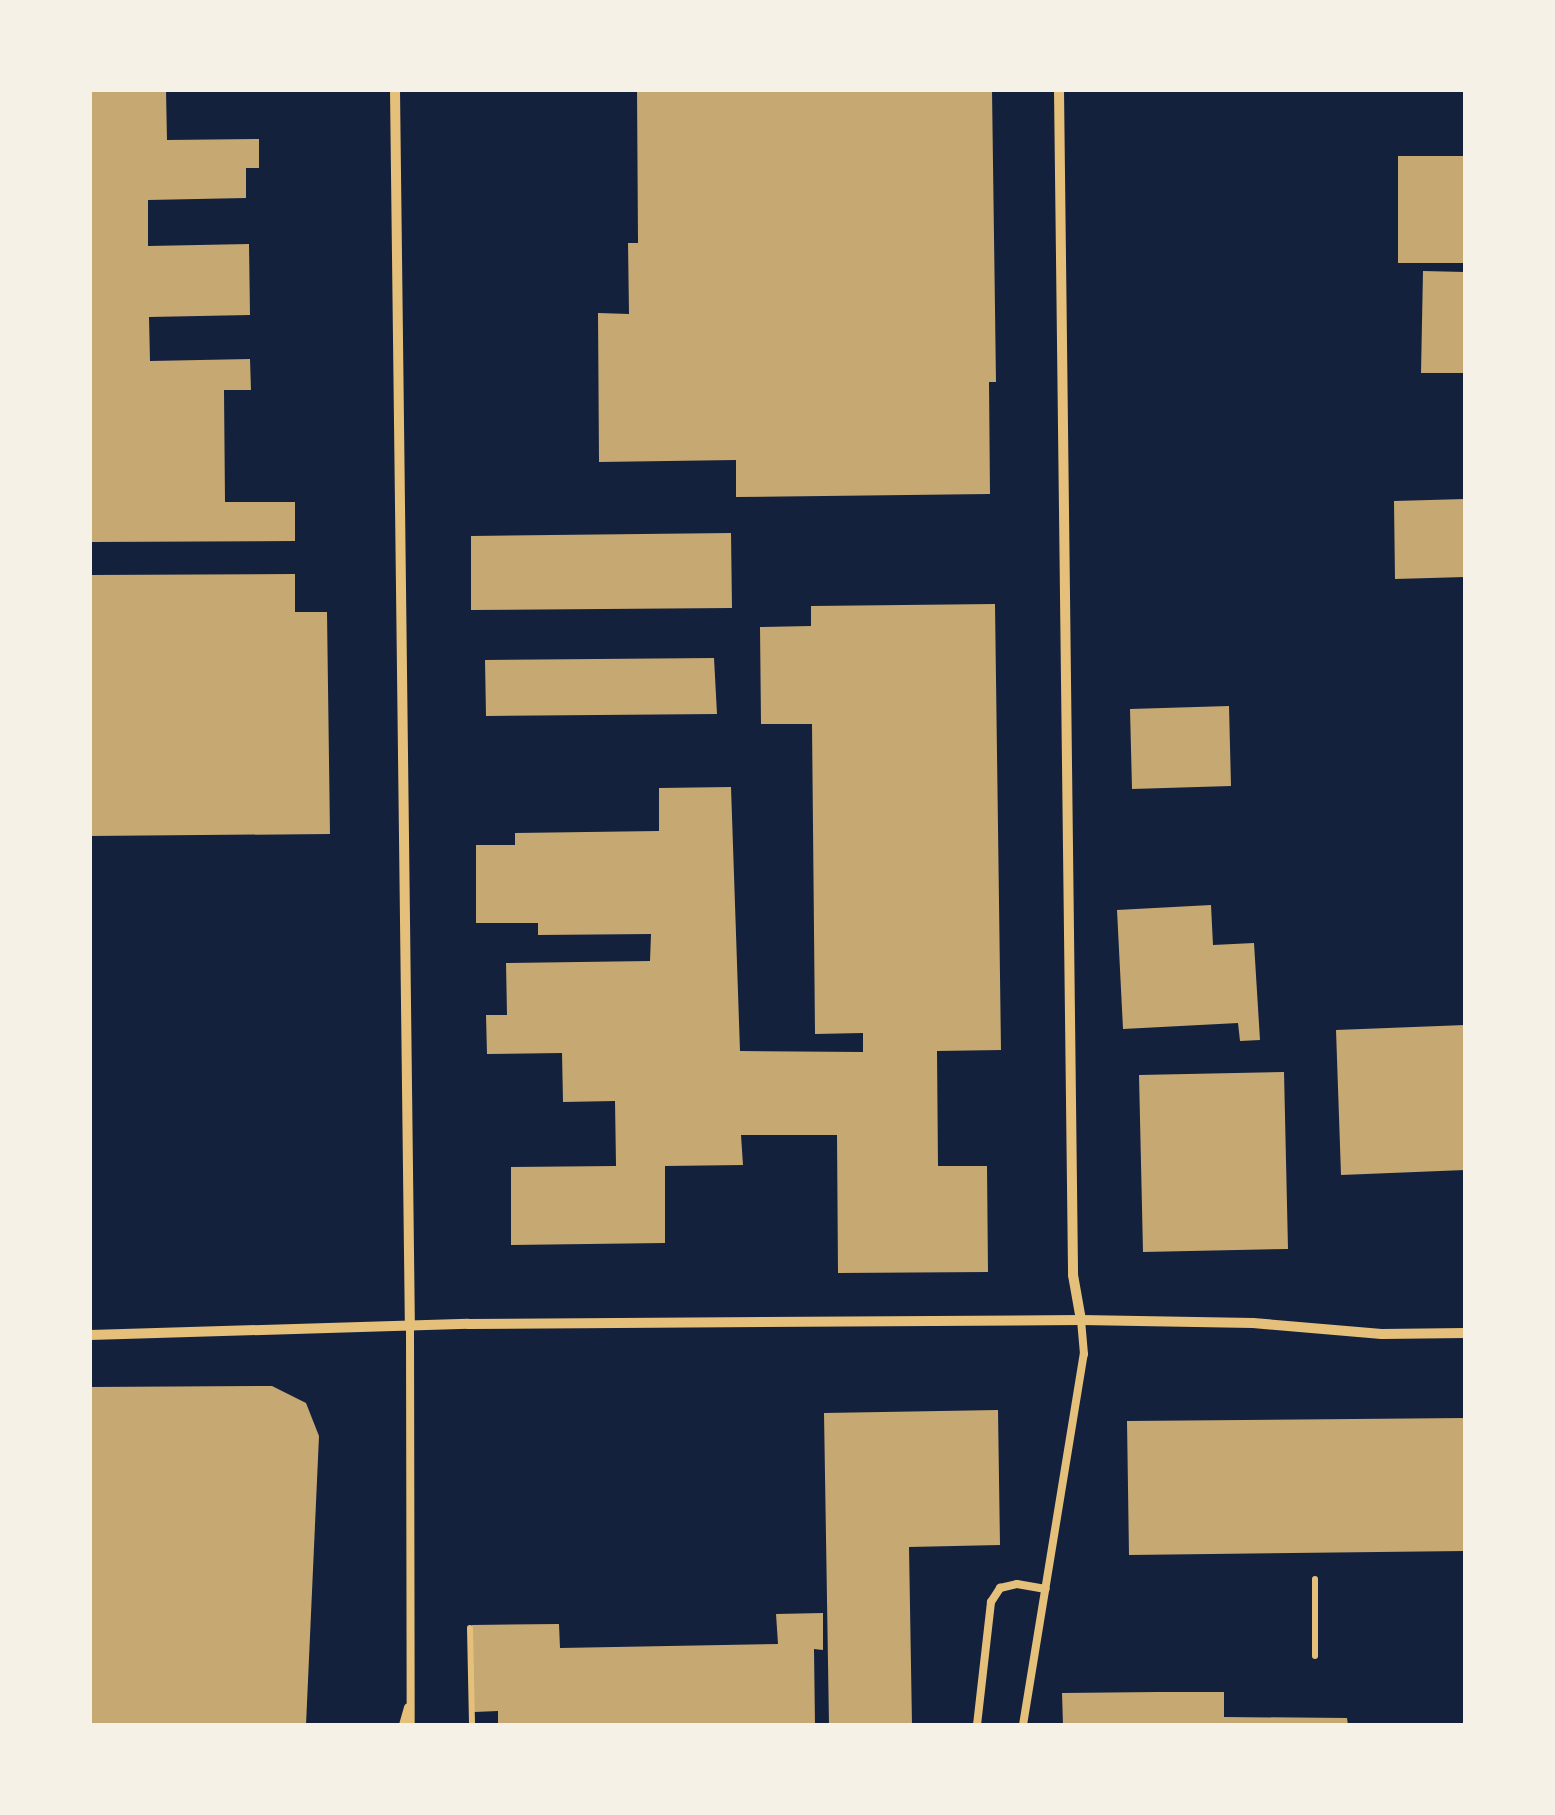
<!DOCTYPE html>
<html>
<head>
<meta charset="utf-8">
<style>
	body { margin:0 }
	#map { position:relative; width:1555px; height:1815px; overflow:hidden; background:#14213d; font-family:"Times New Roman",serif }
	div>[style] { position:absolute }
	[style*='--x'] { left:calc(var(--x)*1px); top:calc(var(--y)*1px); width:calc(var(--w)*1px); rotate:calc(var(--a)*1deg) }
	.building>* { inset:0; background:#c6a872 }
	.path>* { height:6px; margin:-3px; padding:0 3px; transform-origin:3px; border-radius:3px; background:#e5c07b }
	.service>* { height:8px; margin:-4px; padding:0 4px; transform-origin:4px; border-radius:4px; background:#e5c07b }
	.minor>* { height:10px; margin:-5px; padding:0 5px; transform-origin:5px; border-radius:5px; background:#e5c07b }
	span { translate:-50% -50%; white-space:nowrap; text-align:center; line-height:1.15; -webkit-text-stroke:10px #f6f1e7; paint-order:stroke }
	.frame { position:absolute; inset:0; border:92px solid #f6f1e7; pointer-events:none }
</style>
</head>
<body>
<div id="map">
	<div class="building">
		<i style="clip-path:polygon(90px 90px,166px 90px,167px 140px,259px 139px,259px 168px,246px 168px,246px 198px,148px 200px,148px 246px,249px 244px,250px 315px,149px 317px,150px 361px,250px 359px,251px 390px,224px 390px,225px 502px,295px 502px,295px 541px,90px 542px)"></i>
		<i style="clip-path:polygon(637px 90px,992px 90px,996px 382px,989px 382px,990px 494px,736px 497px,736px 460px,599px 462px,598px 313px,629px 314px,628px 243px,638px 243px)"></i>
		<i style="clip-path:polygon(1398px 156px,1465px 156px,1465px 263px,1398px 263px)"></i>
		<i style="clip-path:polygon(1423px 271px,1465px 272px,1465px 373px,1421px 373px)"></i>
		<i style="clip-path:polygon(1465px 499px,1465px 577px,1395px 579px,1394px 501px)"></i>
		<i style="clip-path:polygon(731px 533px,732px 608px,471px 610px,471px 536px)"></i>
		<i style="clip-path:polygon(295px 574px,295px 612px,327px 612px,330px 834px,90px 836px,90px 575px)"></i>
		<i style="clip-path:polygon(995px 604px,1001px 1050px,937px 1051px,938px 1166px,987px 1166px,988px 1272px,838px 1273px,837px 1135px,741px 1135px,743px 1165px,665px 1166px,665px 1243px,511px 1245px,511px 1167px,616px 1166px,615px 1101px,563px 1102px,562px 1053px,487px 1054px,486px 1015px,507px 1015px,506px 963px,650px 961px,651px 934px,538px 935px,538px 923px,476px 923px,476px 845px,515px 845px,515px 833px,659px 831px,659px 788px,731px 787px,740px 1051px,863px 1052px,863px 1033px,815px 1034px,812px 724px,761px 724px,760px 627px,811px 626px,811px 606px)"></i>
		<i style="clip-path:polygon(714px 658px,717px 714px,486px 716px,485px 660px)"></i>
		<i style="clip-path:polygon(1229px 706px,1231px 786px,1132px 789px,1130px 709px)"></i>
		<i style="clip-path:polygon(1211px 905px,1213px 945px,1254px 943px,1260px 1040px,1240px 1041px,1238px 1023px,1123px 1029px,1117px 910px)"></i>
		<i style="clip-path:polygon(1465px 1025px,1465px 1170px,1341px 1175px,1336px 1030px)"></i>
		<i style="clip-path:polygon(1284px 1072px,1288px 1249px,1143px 1252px,1139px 1075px)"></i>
		<i style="clip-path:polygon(272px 1386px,306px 1403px,319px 1436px,306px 1725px,90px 1725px,90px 1387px)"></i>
		<i style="clip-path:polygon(998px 1410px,1000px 1545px,909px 1547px,912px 1725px,829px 1725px,824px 1413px)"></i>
		<i style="clip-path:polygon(1465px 1418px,1465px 1551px,1129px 1555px,1127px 1421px)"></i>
		<i style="clip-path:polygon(823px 1613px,823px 1650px,814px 1649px,815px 1725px,498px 1725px,498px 1711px,474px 1712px,472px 1625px,559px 1624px,560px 1648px,778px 1644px,776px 1614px)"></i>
		<i style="clip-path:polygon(1157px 1692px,1224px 1692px,1224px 1717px,1347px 1718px,1348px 1725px,1063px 1725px,1062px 1693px)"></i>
	</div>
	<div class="path">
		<i style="--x:470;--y:1628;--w:97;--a:88.8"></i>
		<i style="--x:1315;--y:1656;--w:77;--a:-90"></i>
	</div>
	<div class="service">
		<i style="--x:410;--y:1328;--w:397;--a:89.9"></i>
		<i style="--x:403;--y:1725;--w:18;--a:-74"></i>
		<i style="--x:977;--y:1725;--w:124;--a:-83.5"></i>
		<i style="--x:991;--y:1602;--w:17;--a:-57"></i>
		<i style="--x:1000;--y:1588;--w:17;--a:-13"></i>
		<i style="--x:1017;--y:1584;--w:29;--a:10"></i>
		<i style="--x:1023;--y:1725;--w:376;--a:-80.7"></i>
		<i style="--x:1084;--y:1354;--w:34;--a:-95"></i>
	</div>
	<div class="minor">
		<i style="--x:395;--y:90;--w:1238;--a:89.31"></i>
		<i style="--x:1059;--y:90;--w:1185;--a:89.32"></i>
		<i style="--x:1073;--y:1275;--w:46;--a:79.9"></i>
		<i style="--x:90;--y:1335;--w:378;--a:-1.7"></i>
		<i style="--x:468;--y:1324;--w:613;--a:-0.37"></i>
		<i style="--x:1081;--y:1320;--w:172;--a:1"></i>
		<i style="--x:1253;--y:1323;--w:129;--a:4.9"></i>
		<i style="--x:1382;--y:1334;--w:83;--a:-0.7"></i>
	</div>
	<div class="frame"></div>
</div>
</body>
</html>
